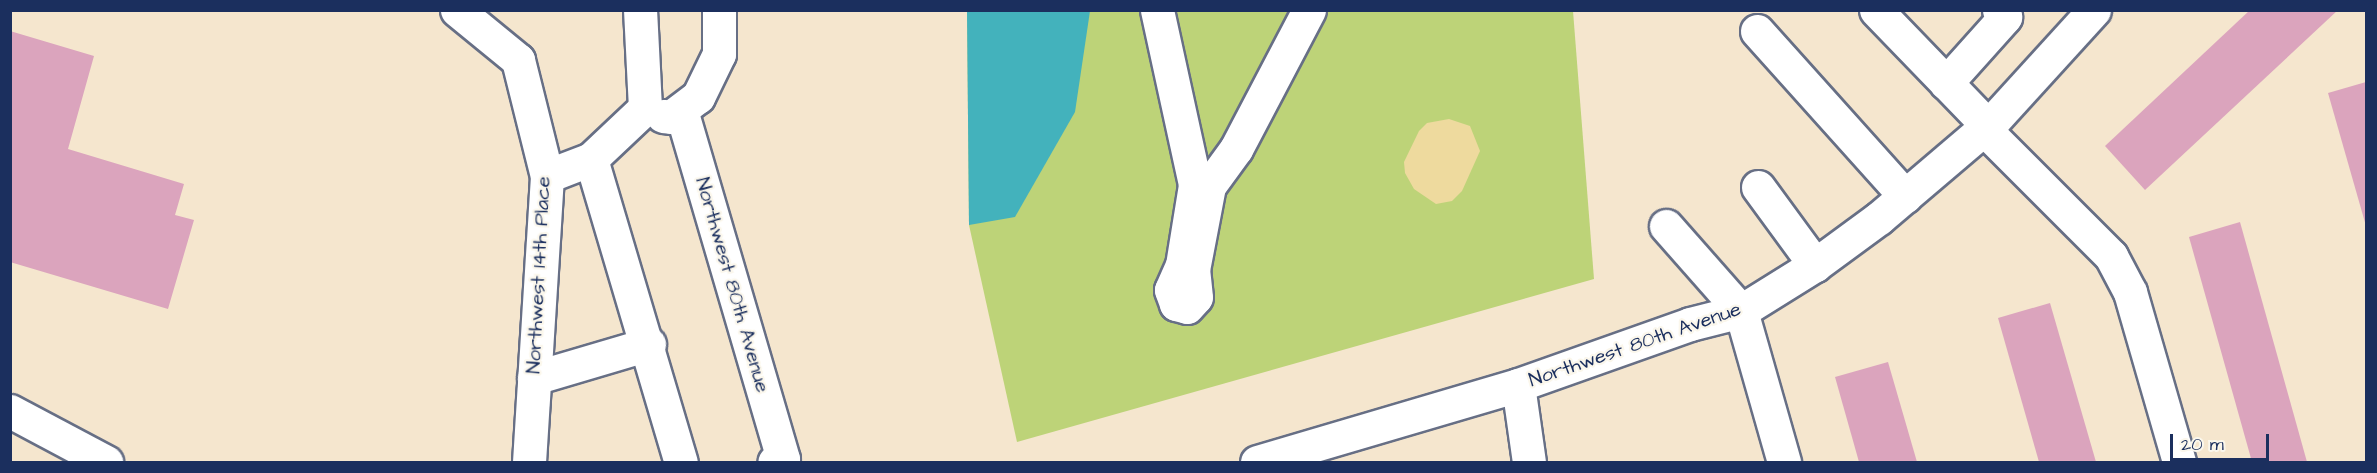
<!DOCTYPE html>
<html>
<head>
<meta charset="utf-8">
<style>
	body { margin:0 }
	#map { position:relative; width:2377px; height:473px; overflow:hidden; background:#f5e6ce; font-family:"Architects Daughter",sans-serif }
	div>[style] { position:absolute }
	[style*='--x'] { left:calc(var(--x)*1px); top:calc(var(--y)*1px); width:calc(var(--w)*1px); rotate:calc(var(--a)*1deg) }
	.green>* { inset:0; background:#bdd378 }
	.sand>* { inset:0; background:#eeda9e }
	.water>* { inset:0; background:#43b2bc }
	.building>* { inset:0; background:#dba4bd }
	.roads { filter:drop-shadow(2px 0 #676f85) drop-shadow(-2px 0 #676f85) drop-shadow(0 2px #676f85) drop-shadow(0 -2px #676f85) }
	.minor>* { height:33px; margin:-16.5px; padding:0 16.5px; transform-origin:16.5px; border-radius:16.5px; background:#fff }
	span { translate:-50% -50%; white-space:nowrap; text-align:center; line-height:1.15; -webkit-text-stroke:4.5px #fbf7ec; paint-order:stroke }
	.street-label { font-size:20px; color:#1b2f5e }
	.frame { position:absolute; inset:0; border:12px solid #1b2f5e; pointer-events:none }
	.scale { position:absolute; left:2170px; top:434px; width:99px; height:27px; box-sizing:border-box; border:3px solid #1b2f5e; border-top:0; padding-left:8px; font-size:18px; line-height:21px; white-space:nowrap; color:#1b2f5e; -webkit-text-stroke:4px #fbf7ec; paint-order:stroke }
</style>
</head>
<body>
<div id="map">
	<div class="green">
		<i style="clip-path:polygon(967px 11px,1573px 11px,1594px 279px,1017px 442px,969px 225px)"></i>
	</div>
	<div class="sand">
		<i style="clip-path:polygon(1449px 119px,1470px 126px,1480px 151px,1462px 191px,1452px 201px,1436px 204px,1414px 189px,1405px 173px,1404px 162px,1419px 131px,1427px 123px)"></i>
	</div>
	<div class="water">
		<i style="clip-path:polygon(967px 11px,1090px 11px,1075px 112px,1015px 217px,969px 225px)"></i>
	</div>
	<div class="building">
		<i style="clip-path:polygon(2250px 10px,2338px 10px,2145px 190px,2105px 146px)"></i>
		<i style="clip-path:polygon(10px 31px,94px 56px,68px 149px,184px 184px,175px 215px,194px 220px,168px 309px,10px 262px)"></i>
		<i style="clip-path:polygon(2366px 82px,2366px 226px,2328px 93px)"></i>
		<i style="clip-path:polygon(2240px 222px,2307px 462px,2252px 462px,2189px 237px)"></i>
		<i style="clip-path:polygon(2050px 303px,2096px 462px,2039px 462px,1998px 318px)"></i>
		<i style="clip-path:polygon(1888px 362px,1917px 462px,1859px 462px,1835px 377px)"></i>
	</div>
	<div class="roads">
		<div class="minor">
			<i style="--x:457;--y:10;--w:79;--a:39.3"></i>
			<i style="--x:518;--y:60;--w:120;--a:76"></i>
			<i style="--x:547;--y:176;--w:287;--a:93.6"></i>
			<i style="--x:1157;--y:10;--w:179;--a:77.7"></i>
			<i style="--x:1195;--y:185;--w:81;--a:99.2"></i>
			<i style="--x:1182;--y:265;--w:27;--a:114"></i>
			<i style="--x:1171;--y:290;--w:15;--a:70"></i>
			<i style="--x:1176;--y:304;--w:11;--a:15"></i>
			<i style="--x:1187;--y:307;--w:13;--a:-48"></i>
			<i style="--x:1196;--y:297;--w:27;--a:-96"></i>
			<i style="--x:1193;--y:270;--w:86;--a:-79.2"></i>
			<i style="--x:1209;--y:186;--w:46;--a:-53.9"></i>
			<i style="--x:1236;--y:149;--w:157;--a:-62.3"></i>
			<i style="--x:1876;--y:10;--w:160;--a:46"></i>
			<i style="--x:1757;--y:31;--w:222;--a:48.1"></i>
			<i style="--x:1946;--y:83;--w:89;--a:-48.2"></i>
			<i style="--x:2005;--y:17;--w:9;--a:-131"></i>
			<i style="--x:681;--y:110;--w:364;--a:73.7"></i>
			<i style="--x:783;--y:459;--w:9;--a:162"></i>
			<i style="--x:663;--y:116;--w:8;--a:7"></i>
			<i style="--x:671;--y:117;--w:34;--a:-37"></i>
			<i style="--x:698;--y:97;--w:48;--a:-64"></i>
			<i style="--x:719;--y:54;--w:44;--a:-90"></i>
			<i style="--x:1984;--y:129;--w:180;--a:45"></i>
			<i style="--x:2111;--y:256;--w:41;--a:62.2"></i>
			<i style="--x:2130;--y:292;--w:177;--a:73.9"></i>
			<i style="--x:591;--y:159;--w:316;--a:73.5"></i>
			<i style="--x:547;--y:176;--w:47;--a:-21.1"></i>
			<i style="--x:591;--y:159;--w:74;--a:-43.4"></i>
			<i style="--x:645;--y:108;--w:98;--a:-92.9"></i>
			<i style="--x:1758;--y:187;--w:97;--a:53.8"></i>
			<i style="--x:1666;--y:226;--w:113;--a:48.6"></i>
			<i style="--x:1741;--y:311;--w:157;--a:74.1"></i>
			<i style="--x:534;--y:378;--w:120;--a:-16.5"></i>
			<i style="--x:1518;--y:385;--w:78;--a:81.9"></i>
			<i style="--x:10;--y:411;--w:109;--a:28"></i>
			<i style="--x:1257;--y:462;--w:272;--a:-16.4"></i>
			<i style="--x:1518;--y:385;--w:182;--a:-19.5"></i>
			<i style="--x:1690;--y:324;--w:53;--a:-14.3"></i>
			<i style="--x:1741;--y:311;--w:87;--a:-31.9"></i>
			<i style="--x:1815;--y:265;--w:79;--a:-36.3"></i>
			<i style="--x:1879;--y:218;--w:150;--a:-40.4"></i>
			<i style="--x:1993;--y:121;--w:150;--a:-47.7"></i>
		</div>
	</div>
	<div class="street-label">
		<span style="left:539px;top:275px;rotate:-87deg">Northwest 14th Place</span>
		<span style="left:732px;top:285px;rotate:74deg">Northwest 80th Avenue</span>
		<span style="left:1635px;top:345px;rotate:-19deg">Northwest 80th Avenue</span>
	</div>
	<div class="frame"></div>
	<div class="scale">20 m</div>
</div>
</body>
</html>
